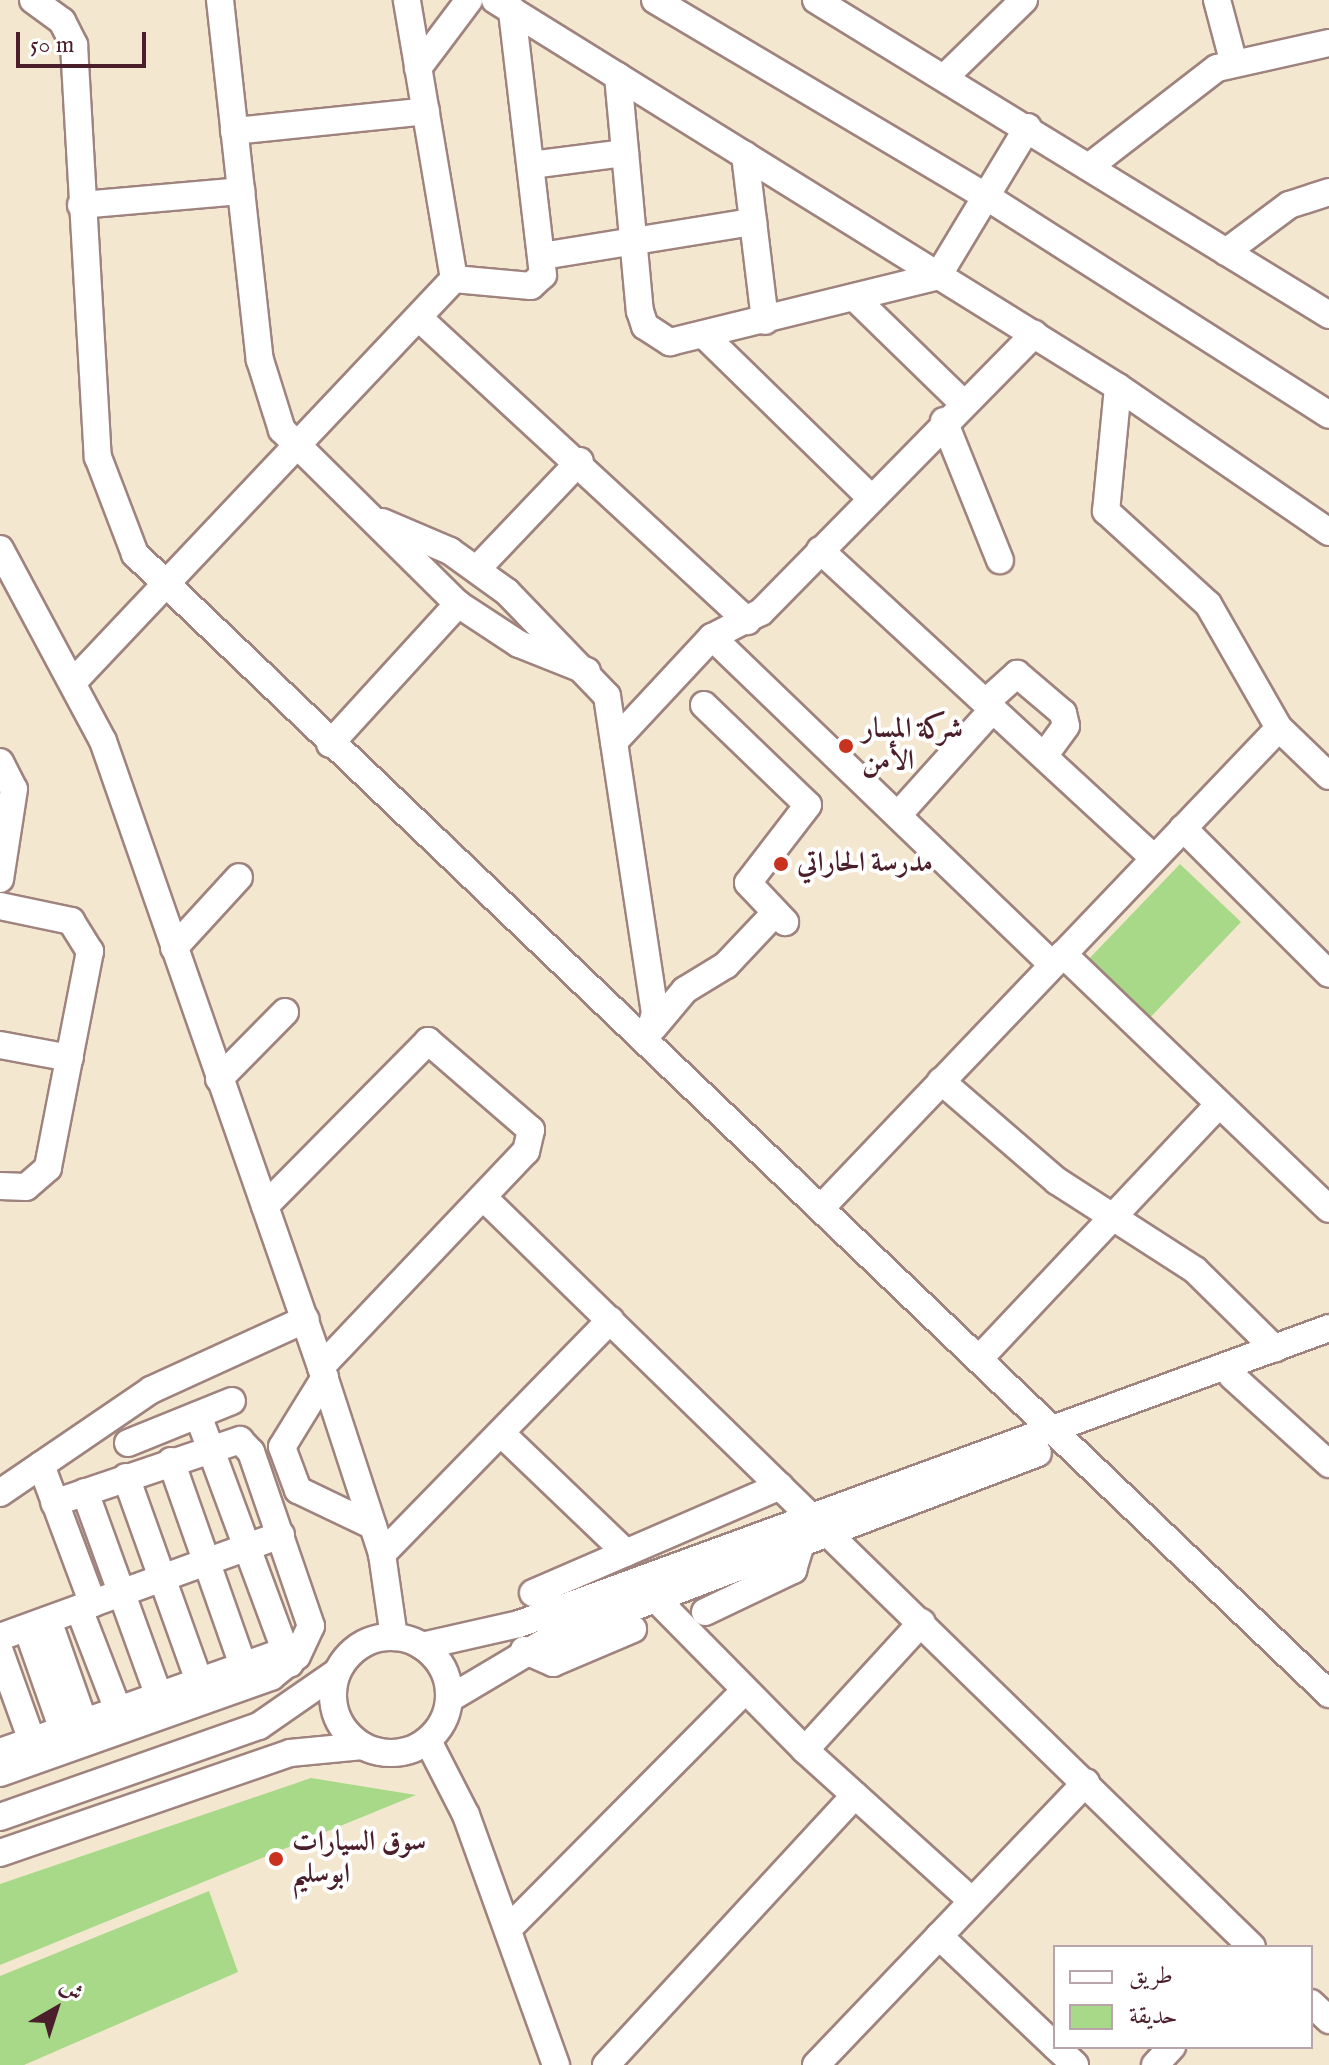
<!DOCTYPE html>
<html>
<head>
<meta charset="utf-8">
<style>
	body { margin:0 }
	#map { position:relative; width:1329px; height:2065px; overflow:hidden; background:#f4e7d0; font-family:"IM FELL English",Amiri,serif }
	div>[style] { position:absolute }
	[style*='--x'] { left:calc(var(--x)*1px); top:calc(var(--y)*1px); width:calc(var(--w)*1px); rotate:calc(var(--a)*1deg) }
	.green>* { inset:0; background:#a8d988 }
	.roads { filter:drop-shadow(2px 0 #9f837e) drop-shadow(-2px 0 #9f837e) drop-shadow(0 2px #9f837e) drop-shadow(0 -2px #9f837e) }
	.minor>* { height:26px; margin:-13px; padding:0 13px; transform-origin:13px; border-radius:13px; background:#fff }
	.minor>.ring { margin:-13px; padding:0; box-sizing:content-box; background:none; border:26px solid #fff; border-radius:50% }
	.dots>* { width:22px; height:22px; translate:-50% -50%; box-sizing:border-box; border:4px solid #fff; border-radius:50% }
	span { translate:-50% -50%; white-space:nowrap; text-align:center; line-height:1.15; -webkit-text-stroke:8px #fff; paint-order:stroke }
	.poi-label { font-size:28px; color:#4a1f2b; font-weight:700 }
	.left { translate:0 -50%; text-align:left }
	.legend { position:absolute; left:1053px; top:1945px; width:260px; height:104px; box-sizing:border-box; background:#fff; border:2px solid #b7a5aa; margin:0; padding:10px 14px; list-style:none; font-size:24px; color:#4a1f2b }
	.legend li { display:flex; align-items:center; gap:16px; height:40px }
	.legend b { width:40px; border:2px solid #b7a5aa }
	.north { position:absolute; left:16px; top:1969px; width:80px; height:80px; -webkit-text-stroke:6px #fff; paint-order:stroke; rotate:39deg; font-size:22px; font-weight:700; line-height:32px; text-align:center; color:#4a1f2b }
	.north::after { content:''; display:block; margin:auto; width:28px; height:36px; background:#4a1f2b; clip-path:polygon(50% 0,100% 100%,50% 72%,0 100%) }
	.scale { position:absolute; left:16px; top:32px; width:130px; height:36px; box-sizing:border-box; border:4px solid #4a1f2b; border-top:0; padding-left:10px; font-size:24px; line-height:28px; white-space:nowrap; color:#4a1f2b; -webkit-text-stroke:6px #fff; paint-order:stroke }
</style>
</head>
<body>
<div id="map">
	<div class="green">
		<i style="clip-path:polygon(1180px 864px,1241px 922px,1145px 1023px,1083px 965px)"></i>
		<i style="clip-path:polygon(311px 1778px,416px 1795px,0 1965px,0 1884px)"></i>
		<i style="clip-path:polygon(209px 1891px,238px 1972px,24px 2065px,0 2065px,0 1976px)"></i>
	</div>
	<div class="roads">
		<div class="minor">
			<i style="--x:33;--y:0;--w:36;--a:36"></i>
			<i style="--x:62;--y:21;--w:27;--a:63"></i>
			<i style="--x:74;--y:45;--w:413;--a:86.7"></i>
			<i style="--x:98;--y:457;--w:104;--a:69.1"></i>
			<i style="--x:135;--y:554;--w:1651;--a:43.67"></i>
			<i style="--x:220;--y:0;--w:362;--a:83.7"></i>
			<i style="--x:260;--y:360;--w:73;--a:72.6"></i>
			<i style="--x:282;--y:430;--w:247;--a:44.7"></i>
			<i style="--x:458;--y:604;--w:73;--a:33.3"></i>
			<i style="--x:519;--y:644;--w:73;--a:21.7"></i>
			<i style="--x:495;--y:0;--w:733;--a:31.85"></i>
			<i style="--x:1118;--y:387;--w:256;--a:34.5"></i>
			<i style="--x:655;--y:0;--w:382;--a:30.7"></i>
			<i style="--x:984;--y:195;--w:409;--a:32.5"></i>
			<i style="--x:816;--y:0;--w:602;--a:31.55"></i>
			<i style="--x:1217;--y:0;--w:62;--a:75.1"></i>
			<i style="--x:418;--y:68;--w:85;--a:-53.1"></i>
			<i style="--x:618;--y:76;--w:236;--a:84.7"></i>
			<i style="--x:640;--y:311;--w:16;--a:72"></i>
			<i style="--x:645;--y:326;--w:30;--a:33"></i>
			<i style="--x:670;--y:342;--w:276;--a:-13.8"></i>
			<i style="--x:938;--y:276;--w:174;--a:-58.9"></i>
			<i style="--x:946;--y:76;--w:109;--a:-44.3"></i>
			<i style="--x:234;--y:131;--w:193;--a:-5.9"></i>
			<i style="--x:745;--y:155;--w:167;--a:83.1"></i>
			<i style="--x:531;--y:165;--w:95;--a:-7.3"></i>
			<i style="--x:1090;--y:166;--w:160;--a:-37.7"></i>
			<i style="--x:1217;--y:68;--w:115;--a:-12.6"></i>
			<i style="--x:81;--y:205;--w:161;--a:-5"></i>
			<i style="--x:1226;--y:252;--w:79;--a:-36.7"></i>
			<i style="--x:1289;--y:205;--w:42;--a:-18"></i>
			<i style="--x:542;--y:256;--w:214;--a:-9.2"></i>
			<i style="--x:454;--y:279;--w:77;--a:5.2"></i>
			<i style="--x:531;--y:286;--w:16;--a:-43"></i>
			<i style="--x:543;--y:275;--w:267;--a:-96.7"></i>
			<i style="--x:856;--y:299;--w:149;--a:44.2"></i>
			<i style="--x:419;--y:318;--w:447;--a:42.7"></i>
			<i style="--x:705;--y:336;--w:231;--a:44.3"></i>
			<i style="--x:1118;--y:387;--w:125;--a:95.5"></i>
			<i style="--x:1106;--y:511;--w:138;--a:42.4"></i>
			<i style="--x:1208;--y:604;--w:143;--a:60.2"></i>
			<i style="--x:1279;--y:728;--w:69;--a:43.8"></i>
			<i style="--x:944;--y:421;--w:150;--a:68.1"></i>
			<i style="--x:382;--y:522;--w:74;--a:23.1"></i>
			<i style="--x:450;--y:551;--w:70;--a:35.7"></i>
			<i style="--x:507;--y:592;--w:144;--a:46.1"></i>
			<i style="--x:607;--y:696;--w:321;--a:81.4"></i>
			<i style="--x:655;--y:1013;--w:29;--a:106"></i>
			<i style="--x:0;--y:549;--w:218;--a:61.8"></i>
			<i style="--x:103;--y:741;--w:663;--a:70.8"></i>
			<i style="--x:321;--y:1367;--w:197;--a:71.9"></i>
			<i style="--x:382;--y:1554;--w:84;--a:81.8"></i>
			<i style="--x:820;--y:550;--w:454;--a:42.7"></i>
			<i style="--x:477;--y:569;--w:149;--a:-46.4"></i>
			<i style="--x:712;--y:637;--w:472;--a:43.9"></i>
			<i style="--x:76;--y:679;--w:550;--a:-46.62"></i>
			<i style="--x:454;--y:279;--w:283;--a:-99.6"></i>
			<i style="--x:986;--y:702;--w:42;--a:-42.1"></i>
			<i style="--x:1017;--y:674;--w:60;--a:40.3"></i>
			<i style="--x:1063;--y:713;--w:13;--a:77"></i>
			<i style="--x:1066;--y:726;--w:37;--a:126"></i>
			<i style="--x:704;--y:705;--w:144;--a:43.9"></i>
			<i style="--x:808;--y:805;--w:98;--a:127.6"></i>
			<i style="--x:748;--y:883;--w:54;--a:46.5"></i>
			<i style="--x:614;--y:742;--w:144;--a:-47"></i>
			<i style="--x:712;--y:637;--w:55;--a:-27"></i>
			<i style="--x:761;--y:612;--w:390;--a:-45.5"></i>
			<i style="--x:330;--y:744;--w:190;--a:-47.6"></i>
			<i style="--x:0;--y:762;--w:30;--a:63"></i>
			<i style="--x:14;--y:789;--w:91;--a:98.8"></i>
			<i style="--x:898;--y:815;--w:142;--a:-48.1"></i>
			<i style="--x:1183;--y:828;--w:206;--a:45"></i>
			<i style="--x:0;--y:906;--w:73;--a:11.9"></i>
			<i style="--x:71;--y:921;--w:36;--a:58"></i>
			<i style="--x:90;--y:951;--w:221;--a:101"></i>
			<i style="--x:48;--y:1168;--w:29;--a:139"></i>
			<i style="--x:26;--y:1187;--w:26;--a:-178"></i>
			<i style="--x:174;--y:948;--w:96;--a:-47.5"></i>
			<i style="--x:1063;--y:954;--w:368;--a:43.8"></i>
			<i style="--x:654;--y:1027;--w:48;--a:-50"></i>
			<i style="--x:685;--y:990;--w:48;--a:-31.4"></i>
			<i style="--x:726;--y:965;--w:71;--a:-46.7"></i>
			<i style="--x:0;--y:1045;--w:71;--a:10.5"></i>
			<i style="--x:219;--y:1079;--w:94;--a:-45.4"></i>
			<i style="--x:941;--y:1081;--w:153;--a:40.8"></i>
			<i style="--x:1057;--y:1181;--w:164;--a:32.8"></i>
			<i style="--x:1195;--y:1270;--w:112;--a:44.6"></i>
			<i style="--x:483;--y:1197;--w:1074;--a:44.28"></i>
			<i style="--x:265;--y:1206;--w:232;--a:-45.3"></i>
			<i style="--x:428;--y:1041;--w:136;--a:40.8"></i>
			<i style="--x:531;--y:1130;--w:22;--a:103"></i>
			<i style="--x:526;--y:1151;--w:298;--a:133.5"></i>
			<i style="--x:821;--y:1208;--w:663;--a:-46.34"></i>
			<i style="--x:979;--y:1359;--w:350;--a:-46.7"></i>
			<i style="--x:1232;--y:1376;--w:131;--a:42.2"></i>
			<i style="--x:325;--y:1377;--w:82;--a:121.6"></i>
			<i style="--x:282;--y:1447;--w:46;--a:69.6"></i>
			<i style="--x:298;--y:1490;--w:83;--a:25.6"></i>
			<i style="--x:198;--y:1415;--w:265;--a:69.7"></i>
			<i style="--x:501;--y:1433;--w:173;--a:43.8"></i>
			<i style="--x:128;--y:1443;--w:112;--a:-22"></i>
			<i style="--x:171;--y:1461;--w:217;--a:70.6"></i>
			<i style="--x:41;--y:1465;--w:148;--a:69.5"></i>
			<i style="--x:126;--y:1477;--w:217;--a:70.3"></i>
			<i style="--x:85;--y:1492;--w:217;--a:70.1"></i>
			<i style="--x:0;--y:1493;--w:183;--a:-34.3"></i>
			<i style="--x:151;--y:1390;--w:170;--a:-24.6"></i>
			<i style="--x:382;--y:1554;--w:327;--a:-45.7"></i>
			<i style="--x:533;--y:1593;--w:269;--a:-23.4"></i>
			<i style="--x:656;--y:1599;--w:212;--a:45.4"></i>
			<i style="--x:805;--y:1750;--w:225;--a:42.1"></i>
			<i style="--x:79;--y:1609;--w:108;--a:68.9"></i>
			<i style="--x:705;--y:1612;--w:98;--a:-25.5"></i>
			<i style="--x:793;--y:1570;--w:27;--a:-73"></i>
			<i style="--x:48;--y:1620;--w:108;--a:70.6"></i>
			<i style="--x:27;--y:1628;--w:108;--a:70.6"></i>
			<i class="ring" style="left:333px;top:1637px;width:90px;height:90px"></i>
			<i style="--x:0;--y:1637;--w:299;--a:-20"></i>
			<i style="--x:422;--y:1646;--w:99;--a:-12.8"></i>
			<i style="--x:519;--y:1624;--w:862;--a:-20.07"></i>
			<i style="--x:524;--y:1650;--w:32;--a:24"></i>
			<i style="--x:553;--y:1663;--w:87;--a:-23"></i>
			<i style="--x:0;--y:1652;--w:95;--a:70.2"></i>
			<i style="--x:449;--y:1699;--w:117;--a:-30.7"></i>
			<i style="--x:550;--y:1639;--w:522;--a:-20.86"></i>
			<i style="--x:428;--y:1741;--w:83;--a:62.8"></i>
			<i style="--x:466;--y:1815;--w:266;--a:70.2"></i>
			<i style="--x:805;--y:1750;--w:173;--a:-47.6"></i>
			<i style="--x:0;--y:1752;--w:303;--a:-19.5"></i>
			<i style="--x:0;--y:1773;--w:288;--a:-19.5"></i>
			<i style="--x:271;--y:1677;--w:33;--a:-39"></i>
			<i style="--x:297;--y:1656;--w:33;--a:-65"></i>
			<i style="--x:311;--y:1626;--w:184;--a:-109"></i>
			<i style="--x:251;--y:1452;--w:16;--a:-133"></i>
			<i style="--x:240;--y:1440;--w:196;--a:161.3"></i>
			<i style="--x:0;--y:1817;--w:275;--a:-19.4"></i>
			<i style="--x:259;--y:1726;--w:95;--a:-34.7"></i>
			<i style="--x:0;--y:1853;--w:307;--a:-19"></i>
			<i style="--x:290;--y:1753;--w:73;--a:-5.5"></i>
			<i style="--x:509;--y:1928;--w:334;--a:-45.2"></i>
			<i style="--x:939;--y:1936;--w:160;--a:43.5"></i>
			<i style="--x:1311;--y:2003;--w:25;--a:43"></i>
			<i style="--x:1056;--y:2047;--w:26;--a:43"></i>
			<i style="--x:606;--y:2065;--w:367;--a:-47.3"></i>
			<i style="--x:816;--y:2065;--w:391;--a:-46.3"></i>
			<i style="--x:1155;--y:2065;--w:25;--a:-47"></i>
		</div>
	</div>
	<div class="dots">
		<i style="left:846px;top:746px;background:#c8321e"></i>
		<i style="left:781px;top:864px;background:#c8321e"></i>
		<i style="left:276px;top:1859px;background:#c8321e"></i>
	</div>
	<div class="poi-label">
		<span class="left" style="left:862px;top:746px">شركة المسار<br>الأمن</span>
		<span class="left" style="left:797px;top:864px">مدرسة الحاراتي</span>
		<span class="left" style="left:292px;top:1859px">سوق السيارات<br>ابوسليم</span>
	</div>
	<ul class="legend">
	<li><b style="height:10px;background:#fff"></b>طريق</li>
	<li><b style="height:22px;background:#a8d988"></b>حديقة</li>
	</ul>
	<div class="north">ش</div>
	<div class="scale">50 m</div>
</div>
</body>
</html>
